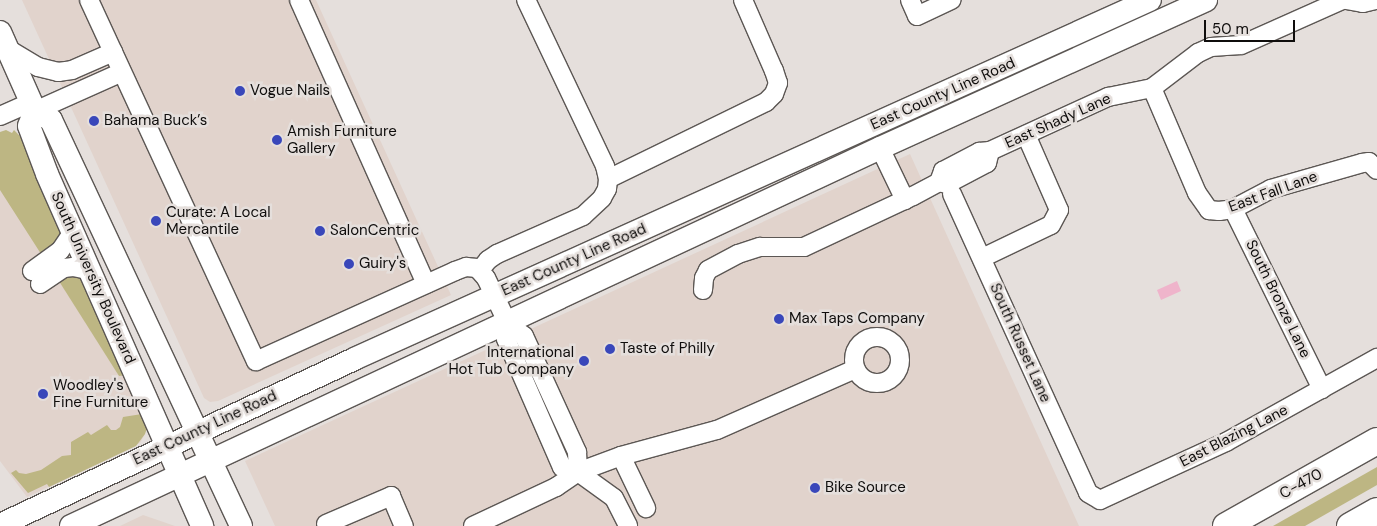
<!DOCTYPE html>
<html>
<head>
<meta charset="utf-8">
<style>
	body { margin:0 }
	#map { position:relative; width:1377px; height:526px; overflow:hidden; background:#e5dfdc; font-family:"DM Sans",sans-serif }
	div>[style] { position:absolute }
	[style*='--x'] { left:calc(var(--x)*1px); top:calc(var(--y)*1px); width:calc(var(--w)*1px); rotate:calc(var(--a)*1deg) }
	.built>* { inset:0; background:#e1d3cc }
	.green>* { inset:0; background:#bdb683 }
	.water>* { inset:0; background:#efb4cb }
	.roads { filter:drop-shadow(1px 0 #5c5754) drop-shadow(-1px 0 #5c5754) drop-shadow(0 1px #5c5754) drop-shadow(0 -1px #5c5754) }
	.minor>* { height:18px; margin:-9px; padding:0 9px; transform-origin:9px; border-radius:9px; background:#fff }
	.minor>.ring { margin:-9px; padding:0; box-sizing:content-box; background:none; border:18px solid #fff; border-radius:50% }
	.major>* { height:22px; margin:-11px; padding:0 11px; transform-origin:11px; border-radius:11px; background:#fff }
	.highway>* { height:26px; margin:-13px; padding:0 13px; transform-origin:13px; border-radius:13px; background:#fff }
	.dots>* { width:14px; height:14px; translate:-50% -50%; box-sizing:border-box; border:2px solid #e5dfdc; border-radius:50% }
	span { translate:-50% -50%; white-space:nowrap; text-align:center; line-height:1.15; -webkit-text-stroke:5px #e5dfdc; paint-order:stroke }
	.poi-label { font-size:15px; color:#0f0d0c }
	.left { translate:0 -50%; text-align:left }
	.right { translate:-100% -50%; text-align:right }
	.street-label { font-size:15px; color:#0f0d0c }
	.scale { position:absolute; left:1204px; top:20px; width:91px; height:22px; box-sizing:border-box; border:2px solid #0f0d0c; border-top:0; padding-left:6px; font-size:15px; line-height:18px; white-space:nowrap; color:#0f0d0c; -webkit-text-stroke:4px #e5dfdc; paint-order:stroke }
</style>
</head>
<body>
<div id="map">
	<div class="built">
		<i style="clip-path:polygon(22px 0,316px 0,451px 295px,218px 401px,210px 402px,204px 398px)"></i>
		<i style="clip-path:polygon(0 143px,15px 148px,145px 418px,145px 434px,140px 443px,27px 497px,0 461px)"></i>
		<i style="clip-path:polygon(910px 154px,1079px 526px,275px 526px,245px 461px)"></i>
		<i style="clip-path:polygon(143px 515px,175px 526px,120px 526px)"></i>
	</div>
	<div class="green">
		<i style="clip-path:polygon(6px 130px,12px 133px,14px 130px,20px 136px,62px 237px,43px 257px,0 190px,0 132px)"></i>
		<i style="clip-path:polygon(80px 274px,126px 375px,119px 376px,57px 278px)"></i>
		<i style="clip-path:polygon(142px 414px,147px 428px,145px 434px,136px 446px,49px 487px,47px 484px,28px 493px,11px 473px,16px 470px,19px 473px,26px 474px,41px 470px,62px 456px,71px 455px,71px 442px,88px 432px,91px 435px,107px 425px,111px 430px,116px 430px,120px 427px,123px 417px)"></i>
		<i style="clip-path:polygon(1377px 467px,1377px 485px,1305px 526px,1273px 526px)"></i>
	</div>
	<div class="water">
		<i style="clip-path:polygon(1177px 281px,1181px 291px,1161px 300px,1157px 290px)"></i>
	</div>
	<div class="roads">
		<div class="minor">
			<i style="--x:89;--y:0;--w:398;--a:65.2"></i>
			<i style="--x:256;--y:361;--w:218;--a:-24.3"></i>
			<i style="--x:455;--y:271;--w:12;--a:-20"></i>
			<i style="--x:466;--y:267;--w:11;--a:5"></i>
			<i style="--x:477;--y:268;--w:13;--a:48"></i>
			<i style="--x:486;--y:278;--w:51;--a:64.4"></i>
			<i style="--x:508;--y:324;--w:20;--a:37"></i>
			<i style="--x:524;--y:336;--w:128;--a:65.4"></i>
			<i style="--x:577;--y:452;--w:20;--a:87"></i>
			<i style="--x:299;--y:0;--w:311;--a:65.9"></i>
			<i style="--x:910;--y:0;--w:17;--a:66"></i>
			<i style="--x:917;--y:16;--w:38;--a:-25"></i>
			<i style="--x:1346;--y:0;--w:17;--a:10"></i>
			<i style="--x:1363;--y:3;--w:13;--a:-13"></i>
			<i style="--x:8;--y:49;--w:35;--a:31"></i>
			<i style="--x:38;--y:67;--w:21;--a:14"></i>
			<i style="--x:58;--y:72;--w:14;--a:-8"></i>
			<i style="--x:72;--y:70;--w:45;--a:-23.7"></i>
			<i style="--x:1152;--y:88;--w:114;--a:66.8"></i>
			<i style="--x:1197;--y:193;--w:21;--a:55"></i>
			<i style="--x:1209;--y:210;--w:10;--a:6"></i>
			<i style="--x:1219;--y:211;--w:14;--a:-8"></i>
			<i style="--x:1233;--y:209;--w:43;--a:-27.8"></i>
			<i style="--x:1271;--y:189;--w:95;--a:-15.9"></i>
			<i style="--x:1362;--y:163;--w:7;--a:-8"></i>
			<i style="--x:1369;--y:162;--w:11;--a:45"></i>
			<i style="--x:35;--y:111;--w:95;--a:-24.1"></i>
			<i style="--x:0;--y:116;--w:34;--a:-24"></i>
			<i style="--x:880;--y:148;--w:58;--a:64.3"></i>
			<i style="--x:608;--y:179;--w:176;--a:-26"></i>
			<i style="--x:766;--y:102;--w:11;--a:-45"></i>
			<i style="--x:774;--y:94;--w:12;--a:-70"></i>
			<i style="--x:778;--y:83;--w:13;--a:-108"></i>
			<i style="--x:774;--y:71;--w:77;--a:-113.6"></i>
			<i style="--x:939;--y:182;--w:8;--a:14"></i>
			<i style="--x:947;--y:184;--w:45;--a:-27.7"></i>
			<i style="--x:987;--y:163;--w:12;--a:-76"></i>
			<i style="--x:952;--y:194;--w:328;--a:65.5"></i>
			<i style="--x:1088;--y:493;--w:14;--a:30"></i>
			<i style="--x:1100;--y:500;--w:139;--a:-24.7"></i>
			<i style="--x:1226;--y:442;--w:173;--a:-29.1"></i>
			<i style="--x:1233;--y:209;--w:201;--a:63.7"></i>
			<i style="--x:982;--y:258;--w:76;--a:-25.6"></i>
			<i style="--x:1051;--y:225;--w:17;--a:-62"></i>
			<i style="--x:1059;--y:210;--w:82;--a:-113.7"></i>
			<i style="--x:480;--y:270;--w:13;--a:-51"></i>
			<i style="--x:488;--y:260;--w:11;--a:-34"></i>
			<i style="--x:497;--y:254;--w:94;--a:-23.8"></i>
			<i style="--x:583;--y:216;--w:26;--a:-43"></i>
			<i style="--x:602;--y:198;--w:10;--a:-61"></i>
			<i style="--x:607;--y:189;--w:10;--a:-84"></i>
			<i style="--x:608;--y:179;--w:13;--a:-103"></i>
			<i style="--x:605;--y:166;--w:184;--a:-115.4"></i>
			<i style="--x:32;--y:271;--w:34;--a:-36"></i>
			<i style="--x:60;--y:251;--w:22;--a:-56"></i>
			<i style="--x:40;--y:284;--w:29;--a:-34"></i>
			<i style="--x:64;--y:268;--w:9;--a:-6"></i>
			<i style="--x:73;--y:267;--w:16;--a:11"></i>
			<i style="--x:703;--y:290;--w:12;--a:-85"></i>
			<i style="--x:704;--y:278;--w:9;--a:-63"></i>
			<i style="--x:708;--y:270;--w:34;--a:-28"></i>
			<i style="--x:738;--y:254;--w:23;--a:-18"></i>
			<i style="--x:760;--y:247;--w:44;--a:0"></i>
			<i style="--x:804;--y:247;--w:120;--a:-25.1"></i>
			<i style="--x:913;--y:196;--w:30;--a:-28"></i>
			<i style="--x:939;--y:182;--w:12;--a:-70"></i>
			<i style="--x:943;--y:171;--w:41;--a:-27.8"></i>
			<i style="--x:979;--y:152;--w:11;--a:-5"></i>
			<i style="--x:990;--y:151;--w:130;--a:-24.6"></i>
			<i style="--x:1108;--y:97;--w:45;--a:-11.6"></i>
			<i style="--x:1152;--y:88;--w:58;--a:-37.3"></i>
			<i style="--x:1198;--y:53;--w:14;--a:-25"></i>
			<i style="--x:1211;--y:47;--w:30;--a:-4"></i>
			<i style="--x:1241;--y:45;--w:111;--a:-24"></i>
			<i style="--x:508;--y:324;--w:15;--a:98"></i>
			<i style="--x:506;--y:339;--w:140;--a:66.4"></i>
			<i style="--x:562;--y:467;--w:17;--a:17"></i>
			<i style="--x:578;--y:472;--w:44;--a:35.8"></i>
			<i style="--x:614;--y:498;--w:31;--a:63"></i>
			<i class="ring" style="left:854px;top:337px;width:28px;height:28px"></i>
			<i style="--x:621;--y:456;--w:58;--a:64.3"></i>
			<i style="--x:326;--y:524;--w:71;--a:-23.3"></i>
			<i style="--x:391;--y:496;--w:33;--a:67"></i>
			<i style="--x:473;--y:526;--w:92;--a:-25.2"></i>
			<i style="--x:556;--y:487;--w:27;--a:-34"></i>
			<i style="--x:578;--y:472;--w:46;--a:-20.4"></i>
			<i style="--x:621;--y:456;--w:99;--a:-15.2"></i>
			<i style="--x:717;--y:430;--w:151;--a:-23.8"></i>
		</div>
		<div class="major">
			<i style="--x:0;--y:32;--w:86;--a:66.1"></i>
			<i style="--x:35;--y:111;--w:18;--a:29"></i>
			<i style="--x:51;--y:120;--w:448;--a:64.9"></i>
			<i style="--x:35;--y:111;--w:16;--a:112"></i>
			<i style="--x:29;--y:126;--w:51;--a:69.4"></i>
			<i style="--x:47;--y:174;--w:385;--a:66.2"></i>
			<i style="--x:0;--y:525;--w:391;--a:-25.1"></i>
			<i style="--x:354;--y:359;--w:873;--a:-24.28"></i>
			<i style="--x:71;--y:526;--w:893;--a:-25.04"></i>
			<i style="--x:880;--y:148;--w:358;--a:-24.4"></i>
		</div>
		<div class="highway">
			<i style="--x:1226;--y:526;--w:173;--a:-29.4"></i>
			<i style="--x:1350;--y:526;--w:31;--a:-29"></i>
		</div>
	</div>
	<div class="dots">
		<i style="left:240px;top:91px;background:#3947ba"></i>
		<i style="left:94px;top:121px;background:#3947ba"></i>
		<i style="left:277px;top:140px;background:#3947ba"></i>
		<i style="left:156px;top:221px;background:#3947ba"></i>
		<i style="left:320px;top:231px;background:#3947ba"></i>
		<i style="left:349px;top:264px;background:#3947ba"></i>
		<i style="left:779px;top:319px;background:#3947ba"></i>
		<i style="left:610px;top:349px;background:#3947ba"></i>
		<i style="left:584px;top:361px;background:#3947ba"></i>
		<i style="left:43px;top:394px;background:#3947ba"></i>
		<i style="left:815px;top:488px;background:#3947ba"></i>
	</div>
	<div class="poi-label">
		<span class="left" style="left:250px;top:91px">Vogue Nails</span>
		<span class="left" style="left:104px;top:121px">Bahama Buck’s</span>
		<span class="left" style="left:287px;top:140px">Amish Furniture<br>Gallery</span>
		<span class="left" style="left:166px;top:221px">Curate: A Local<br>Mercantile</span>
		<span class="left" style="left:330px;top:231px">SalonCentric</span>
		<span class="left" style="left:359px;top:264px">Guiry's</span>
		<span class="left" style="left:789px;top:319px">Max Taps Company</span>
		<span class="left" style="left:620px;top:349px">Taste of Philly</span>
		<span class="right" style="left:574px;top:361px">International<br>Hot Tub Company</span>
		<span class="left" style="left:53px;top:394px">Woodley's<br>Fine Furniture</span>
		<span class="left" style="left:825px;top:488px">Bike Source</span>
	</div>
	<div class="street-label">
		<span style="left:943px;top:94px;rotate:-24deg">East County Line Road</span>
		<span style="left:1058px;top:121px;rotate:-24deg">East Shady Lane</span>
		<span style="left:1273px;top:192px;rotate:-20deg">East Fall Lane</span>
		<span style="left:574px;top:260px;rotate:-24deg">East County Line Road</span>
		<span style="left:93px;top:278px;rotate:66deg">South University Boulevard</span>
		<span style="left:1278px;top:299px;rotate:64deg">South Bronze Lane</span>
		<span style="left:1020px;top:343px;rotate:66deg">South Russet Lane</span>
		<span style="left:205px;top:428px;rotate:-25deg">East County Line Road</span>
		<span style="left:1234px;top:436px;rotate:-27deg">East Blazing Lane</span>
		<span style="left:1301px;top:484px;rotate:-29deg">C-470</span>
	</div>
	<div class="scale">50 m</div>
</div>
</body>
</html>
